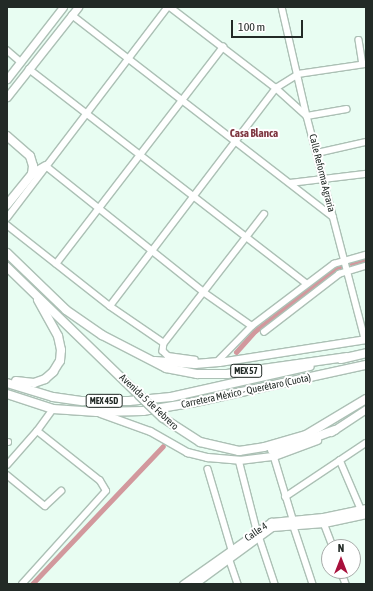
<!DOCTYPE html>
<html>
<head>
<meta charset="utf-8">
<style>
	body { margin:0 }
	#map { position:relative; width:373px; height:591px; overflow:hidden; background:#e8fdf2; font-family:"Asap Condensed",sans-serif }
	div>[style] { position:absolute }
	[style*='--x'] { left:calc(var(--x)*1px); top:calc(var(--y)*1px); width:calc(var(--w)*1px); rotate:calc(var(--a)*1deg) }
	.canal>* { height:5px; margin:-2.5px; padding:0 2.5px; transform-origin:2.5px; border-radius:2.5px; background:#d2989d }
	.roads { filter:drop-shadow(1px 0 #acc0b5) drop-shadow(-1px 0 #acc0b5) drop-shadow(0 1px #acc0b5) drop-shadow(0 -1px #acc0b5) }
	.minor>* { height:5.5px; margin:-2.75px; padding:0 2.75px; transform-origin:2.75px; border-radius:2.75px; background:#fff }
	.major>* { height:7px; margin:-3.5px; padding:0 3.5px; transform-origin:3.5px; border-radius:3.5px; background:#fff }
	.highway>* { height:8px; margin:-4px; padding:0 4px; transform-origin:4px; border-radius:4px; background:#fff }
	.bridges { filter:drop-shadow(1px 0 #acc0b5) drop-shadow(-1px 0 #acc0b5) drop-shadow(0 1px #acc0b5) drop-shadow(0 -1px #acc0b5) }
	.highway-bridge>* { height:8px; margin:-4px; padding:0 4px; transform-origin:4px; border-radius:4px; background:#fff }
	span { translate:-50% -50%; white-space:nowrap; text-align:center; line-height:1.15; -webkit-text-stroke:4px #fff; paint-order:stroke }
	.shield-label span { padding:1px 3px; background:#fff; border:1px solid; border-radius:3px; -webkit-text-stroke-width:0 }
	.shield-label { font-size:9px; color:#222a26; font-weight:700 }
	.street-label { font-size:10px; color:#222a26 }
	.neighbourhood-label { font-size:11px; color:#7e3640; font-weight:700 }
	.frame { position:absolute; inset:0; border:8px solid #222a26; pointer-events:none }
	.north { position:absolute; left:321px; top:539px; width:40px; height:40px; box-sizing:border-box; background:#fff; border:1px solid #a7aaa8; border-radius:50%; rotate:0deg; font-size:11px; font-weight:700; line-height:16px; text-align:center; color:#222a26 }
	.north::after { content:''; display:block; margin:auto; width:14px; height:18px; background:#a8103c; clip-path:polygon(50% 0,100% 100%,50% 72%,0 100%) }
	.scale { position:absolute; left:231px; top:20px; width:72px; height:18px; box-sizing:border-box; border:2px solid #222a26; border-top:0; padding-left:5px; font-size:12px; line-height:14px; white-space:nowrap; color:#222a26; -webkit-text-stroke:3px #fff; paint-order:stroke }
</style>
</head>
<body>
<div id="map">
	<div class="canal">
		<i style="--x:351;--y:263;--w:15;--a:-11"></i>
		<i style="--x:236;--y:352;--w:28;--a:-48"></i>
		<i style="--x:255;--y:331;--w:107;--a:-37.4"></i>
		<i style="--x:32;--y:584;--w:190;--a:-46.5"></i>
	</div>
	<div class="roads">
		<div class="minor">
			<i style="--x:170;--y:7;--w:133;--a:37.4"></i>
			<i style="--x:276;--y:88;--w:42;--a:42.1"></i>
			<i style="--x:307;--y:116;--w:40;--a:-10"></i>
			<i style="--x:282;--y:7;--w:112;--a:77.1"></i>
			<i style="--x:307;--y:116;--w:230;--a:75.4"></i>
			<i style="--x:72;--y:15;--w:330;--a:37.7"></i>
			<i style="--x:359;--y:40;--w:24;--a:81"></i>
			<i style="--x:7;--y:50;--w:18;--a:41"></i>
			<i style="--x:29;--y:69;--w:351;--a:37.7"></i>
			<i style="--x:317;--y:153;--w:50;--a:-12.7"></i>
			<i style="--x:46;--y:166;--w:203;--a:38.6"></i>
			<i style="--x:205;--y:293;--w:57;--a:35.1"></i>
			<i style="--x:290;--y:183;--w:77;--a:-6.8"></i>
			<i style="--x:7;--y:218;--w:265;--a:-52.7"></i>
			<i style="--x:7;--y:225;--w:131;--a:38.2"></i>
			<i style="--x:110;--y:306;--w:65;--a:34.4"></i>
			<i style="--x:56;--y:264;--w:274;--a:-52.4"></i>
			<i style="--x:110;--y:306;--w:274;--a:-52.7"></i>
			<i style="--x:276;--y:88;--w:26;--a:-32"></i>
			<i style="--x:298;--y:74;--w:69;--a:-8.4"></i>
			<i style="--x:264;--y:332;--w:95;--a:-37.7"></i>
			<i style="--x:339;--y:274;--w:28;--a:-17"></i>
			<i style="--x:164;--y:343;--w:8;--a:97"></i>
			<i style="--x:163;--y:351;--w:7;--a:45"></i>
			<i style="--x:168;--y:356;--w:27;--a:8"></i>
			<i style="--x:164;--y:343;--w:163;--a:-52.2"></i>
			<i style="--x:217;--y:362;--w:50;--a:-45.8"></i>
			<i style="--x:252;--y:326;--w:103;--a:-37.1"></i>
			<i style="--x:334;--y:264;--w:33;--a:-16"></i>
			<i style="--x:7;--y:442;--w:1;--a:0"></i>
			<i style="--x:274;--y:456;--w:66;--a:73.2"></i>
			<i style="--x:239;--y:460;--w:72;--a:75.6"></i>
			<i style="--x:340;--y:460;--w:53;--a:66.8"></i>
			<i style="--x:7;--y:465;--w:45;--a:-48.6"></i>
			<i style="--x:37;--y:431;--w:27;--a:-54"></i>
			<i style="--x:208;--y:469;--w:84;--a:73.5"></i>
			<i style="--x:7;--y:475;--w:49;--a:39.2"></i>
			<i style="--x:45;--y:506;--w:22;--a:-43"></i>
			<i style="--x:285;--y:497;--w:97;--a:-33.7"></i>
			<i style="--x:324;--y:523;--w:26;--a:69"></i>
			<i style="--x:293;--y:524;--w:63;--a:71.6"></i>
			<i style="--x:259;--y:536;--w:51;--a:71.6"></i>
			<i style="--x:229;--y:558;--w:28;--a:71"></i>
			<i style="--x:341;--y:571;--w:14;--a:69"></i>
			<i style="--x:22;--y:584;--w:125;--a:-47.9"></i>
			<i style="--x:106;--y:491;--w:12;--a:-121"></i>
			<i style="--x:100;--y:481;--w:80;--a:-141.6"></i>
		</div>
		<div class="major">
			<i style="--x:7;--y:79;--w:91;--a:-52.1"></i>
			<i style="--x:7;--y:97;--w:115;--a:-51.7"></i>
			<i style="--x:219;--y:362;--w:149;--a:-8.9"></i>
			<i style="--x:100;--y:413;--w:53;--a:19.8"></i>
			<i style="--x:150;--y:431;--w:43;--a:29.6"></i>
			<i style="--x:187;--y:452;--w:21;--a:14"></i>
			<i style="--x:207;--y:457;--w:32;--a:5"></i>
			<i style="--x:239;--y:460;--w:35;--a:-7"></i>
			<i style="--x:274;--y:456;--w:46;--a:-20.4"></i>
			<i style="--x:331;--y:432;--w:42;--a:-33.3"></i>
			<i style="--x:183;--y:584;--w:108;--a:-35.2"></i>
			<i style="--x:271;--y:522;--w:52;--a:-5.5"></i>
			<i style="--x:323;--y:517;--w:44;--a:-11.8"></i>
			<i style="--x:194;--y:584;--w:97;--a:-36.2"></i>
			<i style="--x:272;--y:527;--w:52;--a:-4.4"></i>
			<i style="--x:324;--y:523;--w:43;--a:-12.1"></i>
		</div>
		<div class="highway">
			<i style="--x:7;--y:136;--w:30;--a:41"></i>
			<i style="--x:30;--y:156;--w:10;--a:73"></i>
			<i style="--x:33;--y:166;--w:8;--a:97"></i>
			<i style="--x:32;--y:174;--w:40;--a:129"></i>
			<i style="--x:32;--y:174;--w:16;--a:-30"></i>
			<i style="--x:7;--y:253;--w:82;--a:44"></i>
			<i style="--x:66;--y:310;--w:44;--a:34.8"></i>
			<i style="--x:102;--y:335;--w:72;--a:27.3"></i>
			<i style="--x:166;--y:368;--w:32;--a:11"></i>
			<i style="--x:197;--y:374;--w:30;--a:0"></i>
			<i style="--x:227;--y:374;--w:120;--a:-8.1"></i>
			<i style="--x:7;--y:267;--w:184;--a:44.1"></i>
			<i style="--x:341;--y:359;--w:26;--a:-13"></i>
			<i style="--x:155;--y:361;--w:40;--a:4.3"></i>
			<i style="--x:195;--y:364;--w:24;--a:-5"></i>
			<i style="--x:16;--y:381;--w:18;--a:6"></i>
			<i style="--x:34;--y:383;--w:12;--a:-20"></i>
			<i style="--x:45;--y:379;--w:11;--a:-41"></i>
			<i style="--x:53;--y:372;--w:13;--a:-58"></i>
			<i style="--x:60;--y:361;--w:11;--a:-85"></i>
			<i style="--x:61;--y:350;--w:14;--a:-102"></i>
			<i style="--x:58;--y:336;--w:41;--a:-119.1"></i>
			<i style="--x:7;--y:383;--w:48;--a:16.9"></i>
			<i style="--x:53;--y:397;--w:30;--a:8"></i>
			<i style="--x:83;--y:401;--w:46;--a:0"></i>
			<i style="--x:129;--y:401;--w:42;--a:-5.4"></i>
			<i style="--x:171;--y:397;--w:142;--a:-12.6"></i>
			<i style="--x:7;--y:394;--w:48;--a:18.1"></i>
			<i style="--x:53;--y:409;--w:44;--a:3.9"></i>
			<i style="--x:97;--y:412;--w:46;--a:-1.2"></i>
			<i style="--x:143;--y:411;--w:49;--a:-9.5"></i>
			<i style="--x:191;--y:403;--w:179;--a:-12.3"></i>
			<i style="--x:163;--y:418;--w:44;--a:33"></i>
			<i style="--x:200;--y:442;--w:40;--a:13"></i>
			<i style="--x:239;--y:451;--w:25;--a:-9"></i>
			<i style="--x:264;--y:447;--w:44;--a:-15.9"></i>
			<i style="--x:306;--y:435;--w:70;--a:-31"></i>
			<i style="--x:272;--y:450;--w:15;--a:-8"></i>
			<i style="--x:287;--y:448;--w:51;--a:-20.6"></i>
		</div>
	</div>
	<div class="bridges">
		<div class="highway-bridge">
			<i style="--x:139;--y:395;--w:33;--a:44"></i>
		</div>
	</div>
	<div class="shield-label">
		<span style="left:246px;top:371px">MEX 57</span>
		<span style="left:104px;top:401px">MEX 45D</span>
	</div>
	<div class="street-label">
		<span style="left:322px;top:173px;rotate:76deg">Calle Reforma Agraria</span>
		<span style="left:246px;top:391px;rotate:-12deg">Carretera México - Querétaro (Cuota)</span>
		<span style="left:149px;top:402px;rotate:43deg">Avenida 5 de Febrero</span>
		<span style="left:256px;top:532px;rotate:-34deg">Calle 4</span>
	</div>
	<div class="neighbourhood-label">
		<span style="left:254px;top:133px">Casa Blanca</span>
	</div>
	<div class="frame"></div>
	<div class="north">N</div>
	<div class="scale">100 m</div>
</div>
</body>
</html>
